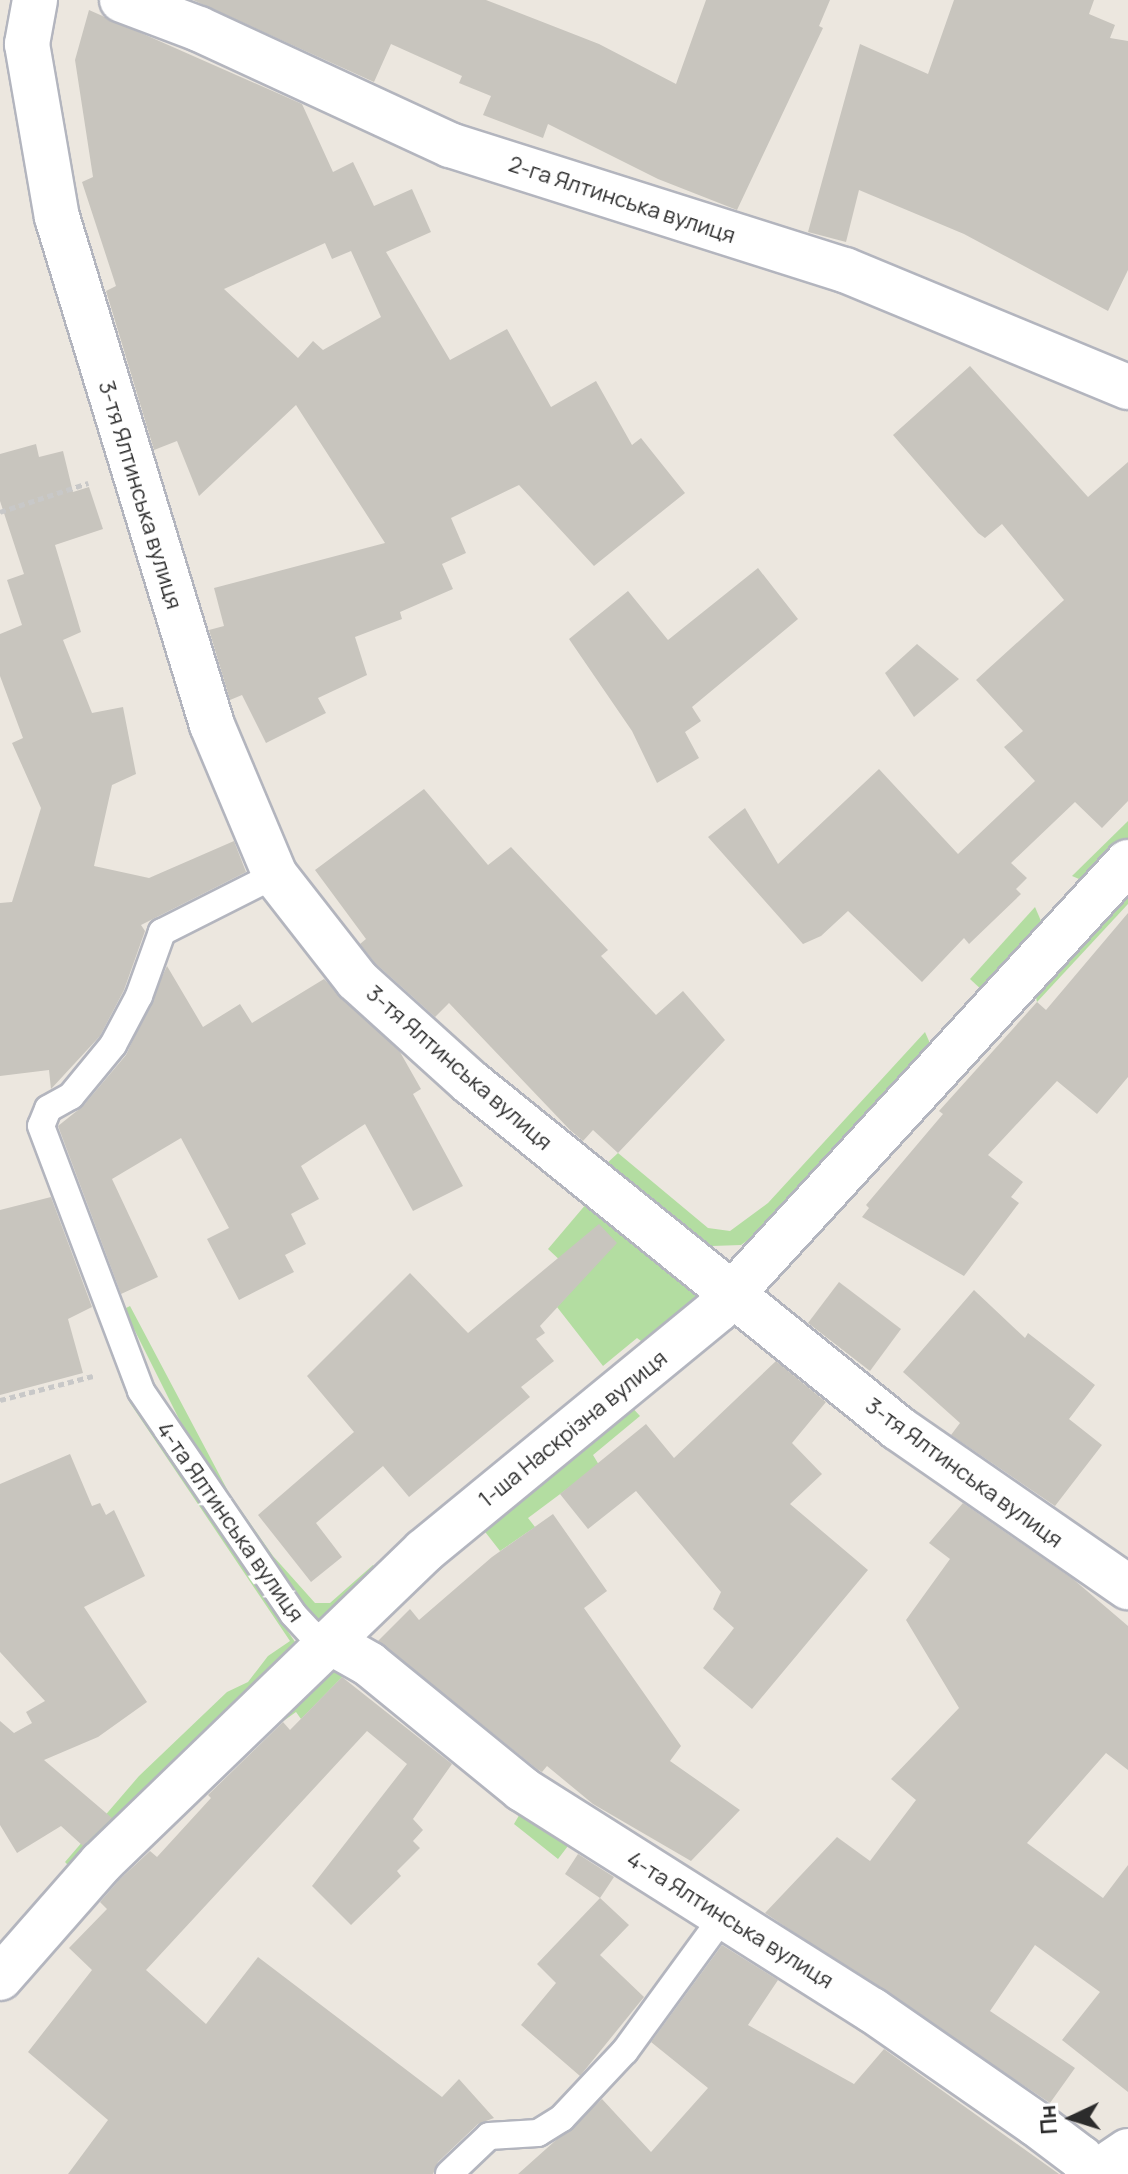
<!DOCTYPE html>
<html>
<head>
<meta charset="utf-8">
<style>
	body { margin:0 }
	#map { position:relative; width:1128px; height:2174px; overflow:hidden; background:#ece7df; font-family:Manrope,sans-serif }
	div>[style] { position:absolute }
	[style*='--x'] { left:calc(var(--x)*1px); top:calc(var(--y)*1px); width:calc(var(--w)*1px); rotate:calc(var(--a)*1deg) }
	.green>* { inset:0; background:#b3dda1 }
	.building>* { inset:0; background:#c8c5be }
	.path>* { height:5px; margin-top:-2.5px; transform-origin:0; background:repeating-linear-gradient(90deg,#c8c8c8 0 6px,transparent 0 10px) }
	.roads { filter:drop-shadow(2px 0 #b3b5be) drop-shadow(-2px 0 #b3b5be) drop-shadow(0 2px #b3b5be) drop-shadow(0 -2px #b3b5be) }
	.service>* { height:26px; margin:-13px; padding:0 13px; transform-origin:13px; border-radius:13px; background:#fff }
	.minor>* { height:44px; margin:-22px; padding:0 22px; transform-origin:22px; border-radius:22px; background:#fff }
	span { translate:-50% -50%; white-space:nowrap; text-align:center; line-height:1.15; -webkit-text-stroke:8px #fff; paint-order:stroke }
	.street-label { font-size:22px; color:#2c2c2c }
	.north { position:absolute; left:1032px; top:2078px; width:80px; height:80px; -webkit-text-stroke:6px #fff; paint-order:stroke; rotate:266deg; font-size:22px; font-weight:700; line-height:32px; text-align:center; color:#2c2c2c }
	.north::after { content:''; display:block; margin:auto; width:28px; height:36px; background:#2c2c2c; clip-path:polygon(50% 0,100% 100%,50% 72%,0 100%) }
</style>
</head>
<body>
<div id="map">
	<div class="green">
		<i style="clip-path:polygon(1128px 821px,1128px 840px,1086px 882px,1072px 876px)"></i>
		<i style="clip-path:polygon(1128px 885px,1128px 904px,1037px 1002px,1033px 983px)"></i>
		<i style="clip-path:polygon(1035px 907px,1044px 928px,984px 992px,970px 979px)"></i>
		<i style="clip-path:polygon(925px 1032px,932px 1048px,779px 1218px,741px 1245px,712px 1246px,665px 1220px,604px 1166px,618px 1153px,708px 1228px,730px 1231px,768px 1203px)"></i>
		<i style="clip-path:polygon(587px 1203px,701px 1289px,701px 1308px,652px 1349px,637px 1338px,603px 1366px,557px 1307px,581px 1280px,548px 1249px)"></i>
		<i style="clip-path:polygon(130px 1306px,229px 1493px,273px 1556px,315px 1603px,330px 1603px,373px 1565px,384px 1576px,344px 1616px,317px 1623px,293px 1595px,193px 1447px,124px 1309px)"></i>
		<i style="clip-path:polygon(119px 1376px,295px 1642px,293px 1660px,72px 1869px,65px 1862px,139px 1776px,227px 1692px,248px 1682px,268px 1656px,290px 1641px,130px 1403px)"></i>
		<i style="clip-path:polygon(628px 1403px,640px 1416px,593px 1455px,599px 1465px,528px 1518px,535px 1527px,500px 1551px,479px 1524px)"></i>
		<i style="clip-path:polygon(322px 1664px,351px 1668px,301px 1719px,296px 1712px,282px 1722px,272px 1714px)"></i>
		<i style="clip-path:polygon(525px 1805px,655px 1892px,651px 1897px,571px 1842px,558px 1859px,514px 1824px)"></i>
	</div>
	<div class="building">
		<i style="clip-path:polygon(193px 0,486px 0,599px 44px,676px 84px,706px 0,830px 0,819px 26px,823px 28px,737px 210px,658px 179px,548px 124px,543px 138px,483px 115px,491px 96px,459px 83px,462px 76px,391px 44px,374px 82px)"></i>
		<i style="clip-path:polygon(954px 0,1094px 0,1089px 14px,1115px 25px,1110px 38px,1128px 41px,1128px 270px,1108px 311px,964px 234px,859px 190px,846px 242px,808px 232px,860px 44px,928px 74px)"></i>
		<i style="clip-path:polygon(evenodd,89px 10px,302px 104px,333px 172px,353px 162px,374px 206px,412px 189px,431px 232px,386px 252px,450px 360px,507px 329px,551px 407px,596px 381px,632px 445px,641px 438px,685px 493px,594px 566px,519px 485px,451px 518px,466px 553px,442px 564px,453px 589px,400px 612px,402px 619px,355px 637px,367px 675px,318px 698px,326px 713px,266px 743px,242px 695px,230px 700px,209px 630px,224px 626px,214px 588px,385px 543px,296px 405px,199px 496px,177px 441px,154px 450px,106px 291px,116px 286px,82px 182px,93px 177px,75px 60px,89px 10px,325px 243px,332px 259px,351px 251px,381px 317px,323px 350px,313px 341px,298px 358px,224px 289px,325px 243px)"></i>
		<i style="clip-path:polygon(970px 366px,1088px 497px,1128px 462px,1128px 801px,1102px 828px,1075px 802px,1011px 863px,1027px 878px,1016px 889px,1021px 894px,969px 944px,964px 938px,922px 982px,848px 911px,821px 936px,803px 944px,708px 837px,745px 808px,778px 864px,879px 769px,958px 854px,1035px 781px,1004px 747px,1023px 731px,976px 680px,1064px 600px,1002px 524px,985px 538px,978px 533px,893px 435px)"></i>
		<i style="clip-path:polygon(36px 444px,39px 457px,63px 451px,73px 492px,89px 487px,103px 529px,55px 545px,81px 632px,63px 640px,92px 713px,123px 707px,136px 774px,112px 785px,94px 866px,149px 878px,234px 841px,246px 872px,141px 925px,145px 931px,124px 990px,100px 1036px,51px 1089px,49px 1070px,0 1076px,0 903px,12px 902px,41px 808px,12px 743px,23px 738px,0 676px,0 634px,22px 625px,7px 580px,24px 574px,0 501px,0 454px)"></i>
		<i style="clip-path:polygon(758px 568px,798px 619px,692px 707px,701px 721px,685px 732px,699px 758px,657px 783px,632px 731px,569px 639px,628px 591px,668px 640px)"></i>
		<i style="clip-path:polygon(917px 644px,959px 679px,914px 717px,885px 673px)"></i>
		<i style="clip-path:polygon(424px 789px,488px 865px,511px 847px,608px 950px,601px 956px,656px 1015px,683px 991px,725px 1040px,618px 1153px,593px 1130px,583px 1141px,570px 1130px,449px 1003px,435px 1017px,375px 963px,360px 944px,366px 939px,315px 870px)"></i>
		<i style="clip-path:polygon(1128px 913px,1128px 1077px,1097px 1114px,1057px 1081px,988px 1155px,1023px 1182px,1011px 1197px,1019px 1203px,964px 1276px,862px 1217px,869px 1208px,866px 1205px,943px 1114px,939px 1111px,1037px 1002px,1046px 1010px)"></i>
		<i style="clip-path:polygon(167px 966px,203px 1027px,240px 1004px,252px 1023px,324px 979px,400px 1052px,421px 1089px,413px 1094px,463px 1186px,413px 1211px,365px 1124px,301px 1166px,319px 1199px,291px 1214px,306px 1244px,285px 1255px,294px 1272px,239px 1300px,207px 1239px,229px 1228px,181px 1138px,112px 1179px,158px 1277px,121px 1294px,58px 1126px,83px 1106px,126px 1055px)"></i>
		<i style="clip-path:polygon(51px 1197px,92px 1307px,68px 1319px,83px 1373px,0 1395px,0 1210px)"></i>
		<i style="clip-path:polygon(599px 1224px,617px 1243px,540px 1326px,545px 1333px,536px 1339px,554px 1361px,521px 1387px,530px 1397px,409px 1497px,383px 1466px,316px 1523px,342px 1557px,311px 1582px,258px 1515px,354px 1432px,307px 1376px,410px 1273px,468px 1333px)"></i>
		<i style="clip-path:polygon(839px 1282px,901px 1329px,870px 1371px,808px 1323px)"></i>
		<i style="clip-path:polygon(974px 1290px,1025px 1338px,1028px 1333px,1095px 1385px,1069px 1419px,1102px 1445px,1055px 1506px,951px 1435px,960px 1423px,903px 1372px)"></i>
		<i style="clip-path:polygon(776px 1361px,826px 1402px,792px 1443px,822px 1474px,790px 1504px,868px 1570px,752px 1709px,703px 1668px,734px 1628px,713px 1609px,721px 1592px,636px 1491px,588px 1529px,560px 1494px,646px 1424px,674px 1458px)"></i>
		<i style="clip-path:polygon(70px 1454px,92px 1506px,100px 1503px,106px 1515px,114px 1510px,145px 1576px,84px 1607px,147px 1702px,98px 1737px,44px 1760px,112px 1818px,83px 1846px,61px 1826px,17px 1853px,0 1825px,0 1721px,14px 1733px,32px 1723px,26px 1712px,45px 1701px,0 1652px,0 1484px)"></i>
		<i style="clip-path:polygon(963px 1503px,1073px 1579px,1128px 1626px,1128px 1770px,1106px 1753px,1027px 1843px,1103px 1898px,1128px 1865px,1128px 2092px,1062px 2040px,1100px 1992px,1035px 1945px,990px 2011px,1075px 2068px,1050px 2103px,765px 1913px,837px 1837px,870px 1861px,916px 1800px,891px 1779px,959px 1708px,906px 1620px,950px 1559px,929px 1543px)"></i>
		<i style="clip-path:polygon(553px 1514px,607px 1591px,584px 1608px,681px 1746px,670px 1761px,740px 1810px,691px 1861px,593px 1804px,547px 1766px,542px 1772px,537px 1769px,378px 1641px,410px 1609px,419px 1620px,492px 1557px)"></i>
		<i style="clip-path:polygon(342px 1677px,452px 1764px,413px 1819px,423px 1830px,413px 1841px,420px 1848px,397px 1871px,401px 1876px,351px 1925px,312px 1886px,407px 1764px,367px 1731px,146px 1970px,206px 2024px,258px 1957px,442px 2097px,459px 2079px,494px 2118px,478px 2124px,438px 2162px,433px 2174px,68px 2174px,108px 2120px,28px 2052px,92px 1970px,69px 1948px,107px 1909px,100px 1902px,119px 1880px,150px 1851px,157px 1857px,211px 1798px,208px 1795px,283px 1722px,290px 1730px)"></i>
		<i style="clip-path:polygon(578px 1854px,614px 1877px,600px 1898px,629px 1925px,600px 1955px,644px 1997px,580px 2076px,521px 2025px,556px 1983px,537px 1964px,600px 1898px,565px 1874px)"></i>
		<i style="clip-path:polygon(722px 1945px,778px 1980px,748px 2025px,854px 2084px,884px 2049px,1059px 2174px,518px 2174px,602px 2099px,651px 2152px,708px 2088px,651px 2042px)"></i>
	</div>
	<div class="path">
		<i style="--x:0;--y:512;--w:93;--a:-18.2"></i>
		<i style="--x:0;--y:1400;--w:96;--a:-14.5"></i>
	</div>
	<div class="roads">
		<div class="service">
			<i style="--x:275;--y:875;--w:127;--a:153.2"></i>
			<i style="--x:162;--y:932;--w:68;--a:109.8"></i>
			<i style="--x:139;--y:996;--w:55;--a:118"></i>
			<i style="--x:113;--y:1045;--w:66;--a:129.5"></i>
			<i style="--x:71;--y:1096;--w:26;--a:151"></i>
			<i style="--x:48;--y:1109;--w:18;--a:112"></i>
			<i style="--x:41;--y:1126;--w:283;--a:69.3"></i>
			<i style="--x:141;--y:1391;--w:270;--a:55.7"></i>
			<i style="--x:293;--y:1614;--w:26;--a:47"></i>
			<i style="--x:311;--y:1633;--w:23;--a:25"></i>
			<i style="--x:449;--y:2174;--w:55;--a:-43.5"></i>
			<i style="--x:489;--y:2136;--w:49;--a:-3.5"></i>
			<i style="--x:538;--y:2133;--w:28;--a:-32"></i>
			<i style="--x:562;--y:2118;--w:92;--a:-46.8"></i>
			<i style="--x:625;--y:2051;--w:170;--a:-53.9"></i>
		</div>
		<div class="minor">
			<i style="--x:35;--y:0;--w:45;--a:100.3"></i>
			<i style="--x:27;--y:44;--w:176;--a:80.2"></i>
			<i style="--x:57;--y:217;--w:531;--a:73.03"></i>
			<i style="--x:212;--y:725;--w:163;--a:67.2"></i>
			<i style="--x:275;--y:875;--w:133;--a:52"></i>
			<i style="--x:357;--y:980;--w:152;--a:42.1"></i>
			<i style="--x:470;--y:1082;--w:550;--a:38.95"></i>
			<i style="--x:898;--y:1428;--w:280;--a:34.7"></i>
			<i style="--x:122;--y:0;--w:82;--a:20.6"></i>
			<i style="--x:199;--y:29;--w:277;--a:24.8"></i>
			<i style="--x:450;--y:145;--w:414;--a:17.6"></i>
			<i style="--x:845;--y:270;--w:306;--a:22.5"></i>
			<i style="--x:332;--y:1643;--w:43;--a:29.6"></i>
			<i style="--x:369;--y:1664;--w:198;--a:39.2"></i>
			<i style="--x:522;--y:1789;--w:414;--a:32.3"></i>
			<i style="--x:872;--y:2010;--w:200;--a:34.8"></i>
			<i style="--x:1036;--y:2124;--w:56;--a:37.1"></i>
			<i style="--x:1081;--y:2158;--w:20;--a:53"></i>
			<i style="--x:0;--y:1978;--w:153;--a:-48.7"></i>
			<i style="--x:101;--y:1863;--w:449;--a:-44"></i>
			<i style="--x:424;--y:1551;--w:379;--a:-39.4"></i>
			<i style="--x:717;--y:1310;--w:608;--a:-47.47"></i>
			<i style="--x:1094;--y:2174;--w:41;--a:-34.1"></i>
		</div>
	</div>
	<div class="street-label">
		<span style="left:622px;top:200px;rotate:18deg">2-га Ялтинська вулиця</span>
		<span style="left:140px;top:495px;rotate:73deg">3-тя Ялтинська вулиця</span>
		<span style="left:459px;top:1068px;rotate:41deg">3-тя Ялтинська вулиця</span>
		<span style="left:573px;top:1429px;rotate:-39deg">1-ша Наскрізна вулиця</span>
		<span style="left:964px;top:1473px;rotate:36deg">3-тя Ялтинська вулиця</span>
		<span style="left:230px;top:1522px;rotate:55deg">4-та Ялтинська вулиця</span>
		<span style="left:730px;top:1920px;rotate:32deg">4-та Ялтинська вулиця</span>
	</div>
	<div class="north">Пн</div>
</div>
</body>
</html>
